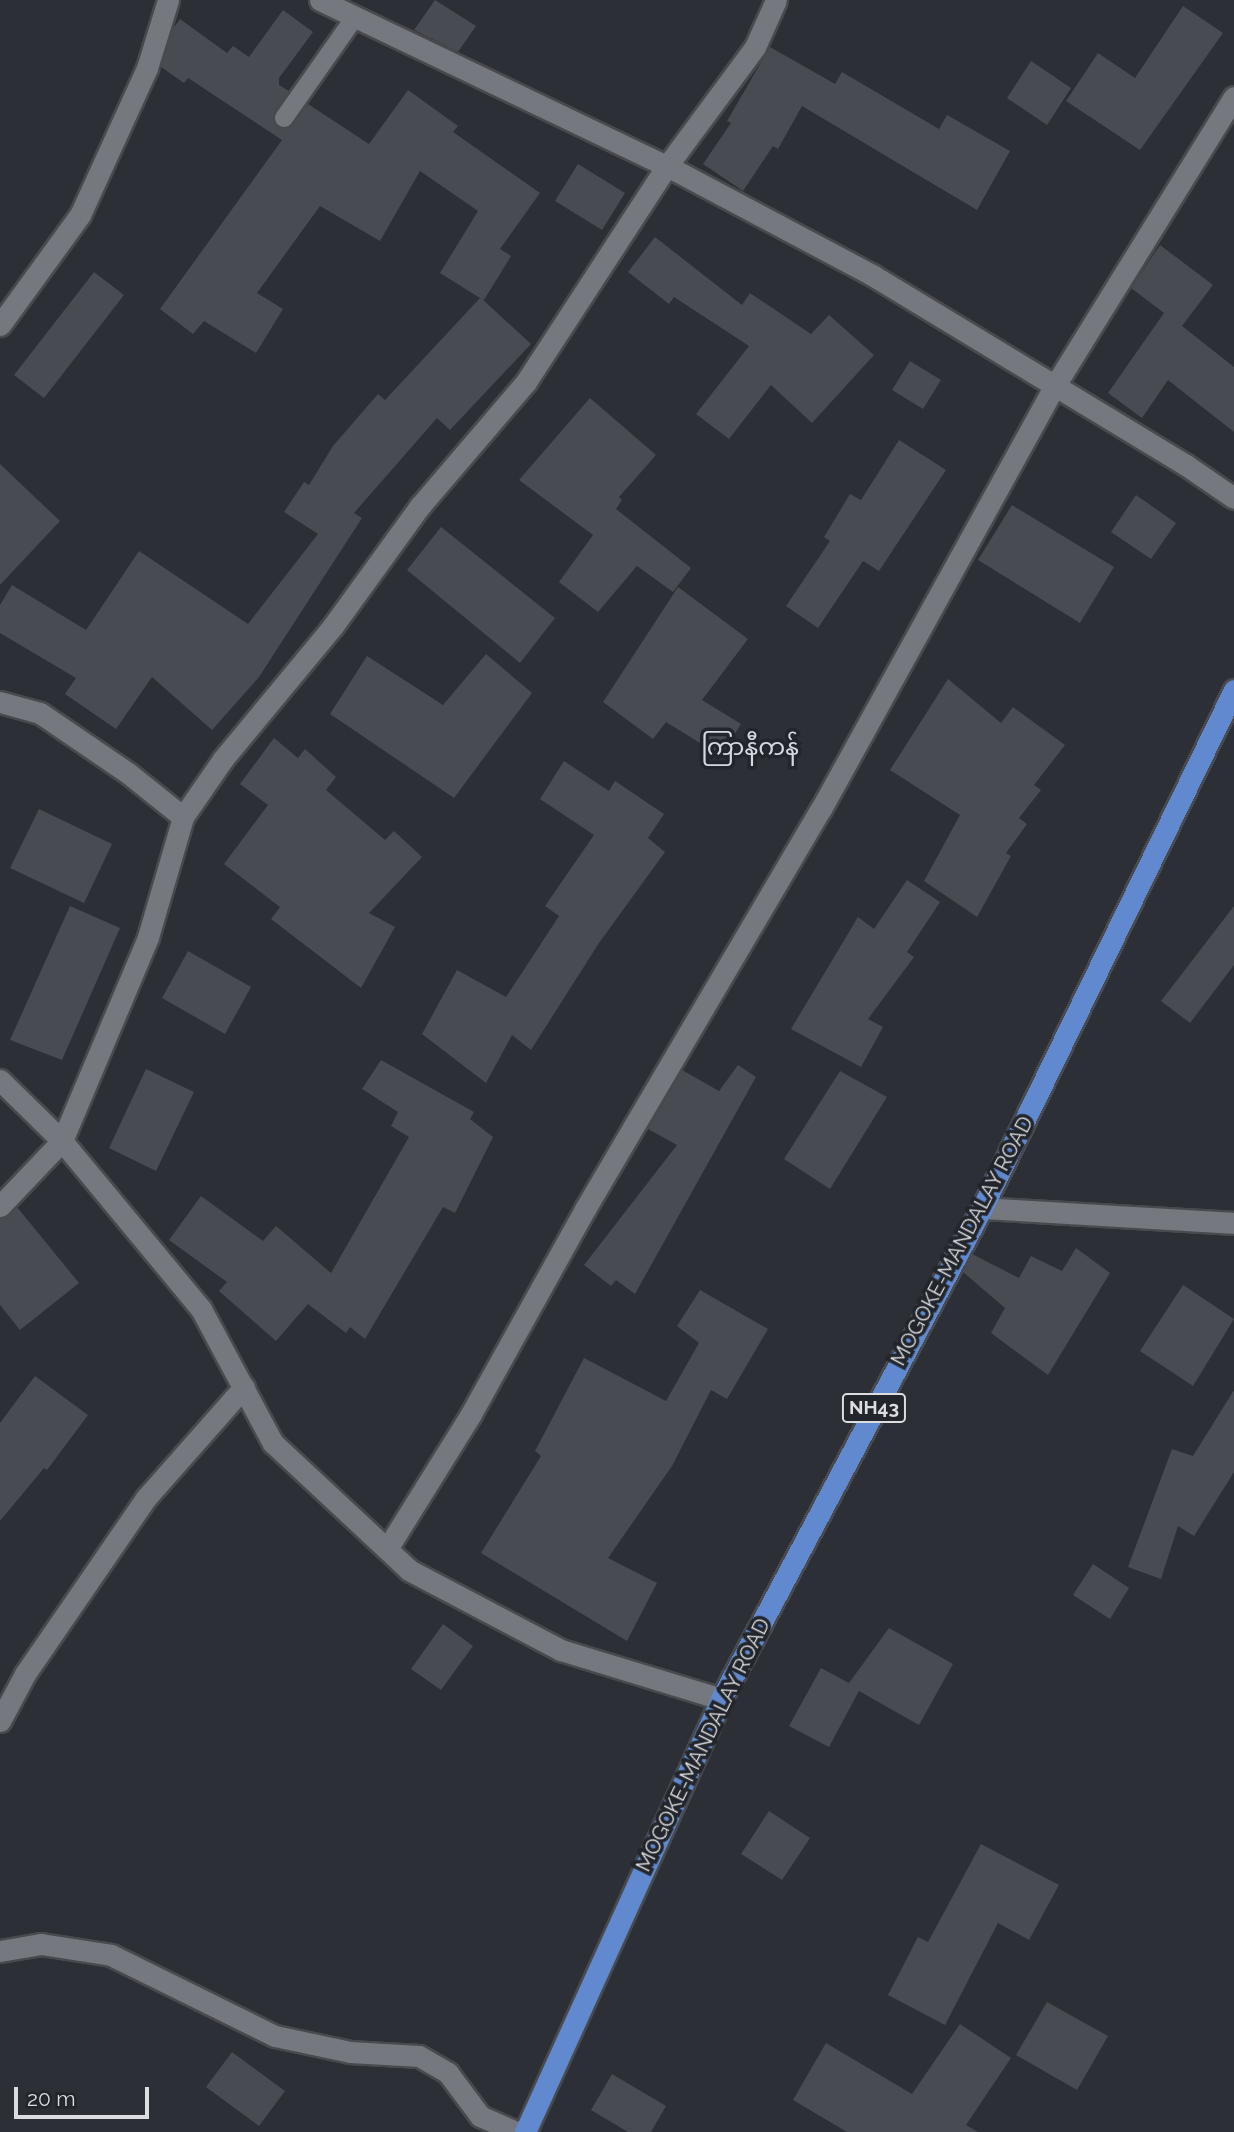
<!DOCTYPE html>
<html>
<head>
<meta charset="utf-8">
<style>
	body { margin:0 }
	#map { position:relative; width:1234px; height:2132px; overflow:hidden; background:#2c2f35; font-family:Raleway,"Noto Sans Myanmar",sans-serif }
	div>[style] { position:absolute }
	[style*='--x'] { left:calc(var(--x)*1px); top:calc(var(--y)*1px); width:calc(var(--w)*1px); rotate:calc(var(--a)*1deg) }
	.building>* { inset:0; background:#484b51 }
	.roads { filter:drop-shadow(2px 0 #484a4f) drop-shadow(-2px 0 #484a4f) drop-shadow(0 2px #484a4f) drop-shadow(0 -2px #484a4f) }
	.service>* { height:18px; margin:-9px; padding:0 9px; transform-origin:9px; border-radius:9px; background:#75787f }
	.minor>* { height:21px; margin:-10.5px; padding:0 10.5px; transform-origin:10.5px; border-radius:10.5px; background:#75787f }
	.trunk>* { height:21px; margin:-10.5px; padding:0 10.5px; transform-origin:10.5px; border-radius:10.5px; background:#6089d0 }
	span { translate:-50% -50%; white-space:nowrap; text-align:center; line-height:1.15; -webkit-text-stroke:7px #22252b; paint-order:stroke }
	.shield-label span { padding:2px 5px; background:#22252b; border:2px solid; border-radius:5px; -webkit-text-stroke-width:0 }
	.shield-label { font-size:19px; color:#dbdde0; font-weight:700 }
	.street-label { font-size:21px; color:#dbdde0 }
	.quarter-label { font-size:24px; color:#d4d8df }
	.scale { position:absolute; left:14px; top:2087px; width:135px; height:32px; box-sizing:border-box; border:4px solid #dbdde0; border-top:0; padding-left:9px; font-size:21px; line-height:24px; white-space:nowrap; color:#dbdde0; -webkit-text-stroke:5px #22252b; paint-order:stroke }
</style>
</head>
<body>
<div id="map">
	<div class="building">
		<i style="clip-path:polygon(435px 0,476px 26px,458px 52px,414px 30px)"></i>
		<i style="clip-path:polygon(1183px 6px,1223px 33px,1140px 150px,1066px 101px,1098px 53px,1135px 78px)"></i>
		<i style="clip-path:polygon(283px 10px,313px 32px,279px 78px,279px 85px,289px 91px,273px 116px,278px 128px,289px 128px,308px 104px,369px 144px,408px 90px,458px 126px,453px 132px,540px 193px,500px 249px,511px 256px,484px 300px,481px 298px,531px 344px,450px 430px,437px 418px,354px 513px,362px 518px,259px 677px,212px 730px,152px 677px,116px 729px,65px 694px,76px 678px,0 633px,0 605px,12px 585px,86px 630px,139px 551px,248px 624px,318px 534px,284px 512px,304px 482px,309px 485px,333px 446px,378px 394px,385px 400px,480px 298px,440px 273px,478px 211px,420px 171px,380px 241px,320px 206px,257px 293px,283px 309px,256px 353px,204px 321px,193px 334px,160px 309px,282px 140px,188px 78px,184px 83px,161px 67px,172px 30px,180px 19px,227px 53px,233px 46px,249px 57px)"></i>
		<i style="clip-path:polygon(770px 47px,835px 84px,842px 72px,939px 129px,947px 115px,1010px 151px,977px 210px,802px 106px,778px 149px,773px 146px,743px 191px,703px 164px,731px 123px,727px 121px)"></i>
		<i style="clip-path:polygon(1031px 61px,1071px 88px,1047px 125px,1007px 98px)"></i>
		<i style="clip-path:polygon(578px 164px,625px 193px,602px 230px,555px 201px)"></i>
		<i style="clip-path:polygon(655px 237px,742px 305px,750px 293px,811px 334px,829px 315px,874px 355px,812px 423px,771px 385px,729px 439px,696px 414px,749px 346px,674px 297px,669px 304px,628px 272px)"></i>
		<i style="clip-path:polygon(1160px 245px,1213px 285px,1182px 326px,1234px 367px,1234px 432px,1168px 380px,1142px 418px,1108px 393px,1164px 313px,1131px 288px)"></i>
		<i style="clip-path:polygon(94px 272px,124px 295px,44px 398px,14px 375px)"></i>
		<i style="clip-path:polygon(910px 361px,941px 380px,923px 409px,892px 390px)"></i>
		<i style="clip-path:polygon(590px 398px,656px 455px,619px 497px,622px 500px,616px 509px,691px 568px,673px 592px,637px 566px,598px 612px,559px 582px,593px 535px,519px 480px)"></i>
		<i style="clip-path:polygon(899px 440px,946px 470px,879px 571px,863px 561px,818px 628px,786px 606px,830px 541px,824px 537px,850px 494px,861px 500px)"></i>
		<i style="clip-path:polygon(0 464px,60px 521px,0 585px)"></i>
		<i style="clip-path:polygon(1136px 495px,1176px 523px,1151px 559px,1111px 532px)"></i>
		<i style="clip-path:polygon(1012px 505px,1114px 567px,1080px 623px,978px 560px)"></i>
		<i style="clip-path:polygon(441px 527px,555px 618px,520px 663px,407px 570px)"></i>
		<i style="clip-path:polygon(678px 587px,748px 639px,702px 700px,741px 724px,721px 756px,666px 722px,653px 739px,603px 702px)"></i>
		<i style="clip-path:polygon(486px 654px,532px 693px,454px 798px,330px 714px,367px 656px,443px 705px)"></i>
		<i style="clip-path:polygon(948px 679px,1001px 723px,1013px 707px,1065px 745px,1034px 785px,1041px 790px,1019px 818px,1027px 824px,1006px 853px,1011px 856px,977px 917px,924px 881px,960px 815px,890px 770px)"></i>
		<i style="clip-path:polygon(274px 738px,298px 758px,305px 749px,336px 777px,326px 790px,385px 840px,394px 831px,422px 857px,369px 913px,395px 927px,361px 988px,271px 919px,280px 907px,224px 864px,268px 805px,240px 784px)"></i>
		<i style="clip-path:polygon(564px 761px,609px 791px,615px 781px,664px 814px,648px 838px,665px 852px,599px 943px,531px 1050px,512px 1035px,486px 1083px,422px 1034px,457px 970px,506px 997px,559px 916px,545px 906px,594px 835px,540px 799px)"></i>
		<i style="clip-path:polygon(39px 809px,112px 844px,84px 903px,10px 868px)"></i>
		<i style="clip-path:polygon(907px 880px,940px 902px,907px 952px,914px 957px,868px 1019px,883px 1027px,861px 1067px,791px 1029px,858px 917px,874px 929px)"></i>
		<i style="clip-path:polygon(70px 906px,120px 928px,62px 1060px,10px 1040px)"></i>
		<i style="clip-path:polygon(1234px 906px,1234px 965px,1190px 1023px,1161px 1001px)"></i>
		<i style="clip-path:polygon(188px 951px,251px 987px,225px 1034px,162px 998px)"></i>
		<i style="clip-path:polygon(381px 1060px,474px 1112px,470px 1119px,493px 1137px,455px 1213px,443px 1207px,365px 1339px,350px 1327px,346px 1333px,308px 1304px,276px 1341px,219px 1291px,227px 1282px,169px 1240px,201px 1196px,263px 1241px,276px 1226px,331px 1273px,409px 1137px,391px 1126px,398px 1112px,362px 1089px)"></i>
		<i style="clip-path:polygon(738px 1065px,756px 1077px,635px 1294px,616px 1280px,611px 1286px,584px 1265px,677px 1145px,648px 1129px,682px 1070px,719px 1091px)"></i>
		<i style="clip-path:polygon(146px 1069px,194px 1092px,156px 1171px,109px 1148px)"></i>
		<i style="clip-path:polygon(840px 1071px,887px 1097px,830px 1189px,784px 1159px)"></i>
		<i style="clip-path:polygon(17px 1207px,79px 1283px,20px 1330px,0 1305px,0 1219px)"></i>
		<i style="clip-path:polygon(1076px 1248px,1110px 1273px,1048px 1375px,991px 1333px,1005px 1308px,963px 1272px,972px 1254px,1019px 1278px,1031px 1256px,1062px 1271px)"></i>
		<i style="clip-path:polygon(1183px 1285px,1234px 1319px,1193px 1386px,1140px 1351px)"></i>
		<i style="clip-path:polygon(700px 1290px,768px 1329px,727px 1399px,711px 1390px,672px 1466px,608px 1558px,657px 1583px,627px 1641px,481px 1553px,541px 1456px,535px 1451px,584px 1358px,666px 1401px,699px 1343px,677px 1326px)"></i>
		<i style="clip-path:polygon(35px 1376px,88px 1415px,47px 1470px,44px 1468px,0 1521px,0 1423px)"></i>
		<i style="clip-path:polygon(1234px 1390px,1234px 1472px,1194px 1536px,1178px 1526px,1161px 1579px,1128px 1567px,1172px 1449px,1193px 1456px)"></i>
		<i style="clip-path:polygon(1093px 1564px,1129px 1588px,1110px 1619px,1073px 1595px)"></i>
		<i style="clip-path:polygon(443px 1624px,473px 1646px,441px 1690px,411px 1669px)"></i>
		<i style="clip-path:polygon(889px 1628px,953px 1664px,919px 1725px,859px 1691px,829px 1747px,789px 1726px,821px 1668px,849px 1683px)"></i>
		<i style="clip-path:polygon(769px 1811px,810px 1838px,782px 1880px,741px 1854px)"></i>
		<i style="clip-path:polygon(981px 1844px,1059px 1885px,1029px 1940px,998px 1923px,945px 2025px,888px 1995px,918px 1937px,928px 1942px)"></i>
		<i style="clip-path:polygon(1047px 2002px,1108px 2036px,1077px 2090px,1016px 2055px)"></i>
		<i style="clip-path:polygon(960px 2024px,1011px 2058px,966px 2125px,978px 2132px,847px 2132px,793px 2100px,826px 2043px,912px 2094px)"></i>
		<i style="clip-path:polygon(232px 2052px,285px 2091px,259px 2126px,206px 2087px)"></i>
		<i style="clip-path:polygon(612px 2074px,666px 2106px,651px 2132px,628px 2132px,591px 2110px)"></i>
	</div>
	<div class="roads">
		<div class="service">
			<i style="--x:284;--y:118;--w:123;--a:-54.9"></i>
		</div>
		<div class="minor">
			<i style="--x:320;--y:0;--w:385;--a:25.6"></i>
			<i style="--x:667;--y:166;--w:232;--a:28"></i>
			<i style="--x:872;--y:275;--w:367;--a:31.2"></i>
			<i style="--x:1186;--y:465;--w:58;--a:34.5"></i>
			<i style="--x:0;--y:325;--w:136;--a:-54"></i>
			<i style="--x:80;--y:215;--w:162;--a:-65.5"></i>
			<i style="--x:147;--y:68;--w:71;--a:-72.8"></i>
			<i style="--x:0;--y:702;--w:41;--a:15.4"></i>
			<i style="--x:40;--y:713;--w:107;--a:34.3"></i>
			<i style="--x:128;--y:773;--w:70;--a:38.7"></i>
			<i style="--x:0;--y:1080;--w:87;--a:44.5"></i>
			<i style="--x:62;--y:1141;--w:218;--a:50.4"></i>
			<i style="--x:201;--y:1309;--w:152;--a:61.8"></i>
			<i style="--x:273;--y:1443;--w:186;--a:43"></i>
			<i style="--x:409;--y:1570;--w:172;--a:27.8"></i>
			<i style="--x:561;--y:1650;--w:167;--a:17"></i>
			<i style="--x:0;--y:1206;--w:90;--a:-46.4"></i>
			<i style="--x:62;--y:1141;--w:221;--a:-67.1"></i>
			<i style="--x:148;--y:937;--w:125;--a:-73.7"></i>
			<i style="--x:183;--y:817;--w:70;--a:-55.4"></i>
			<i style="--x:223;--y:759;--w:173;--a:-50.4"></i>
			<i style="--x:333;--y:626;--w:148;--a:-54.1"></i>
			<i style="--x:420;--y:506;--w:163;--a:-49.5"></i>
			<i style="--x:526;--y:382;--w:258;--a:-56.9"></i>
			<i style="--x:667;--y:166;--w:148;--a:-53.5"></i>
			<i style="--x:755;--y:47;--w:51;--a:-65.9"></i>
			<i style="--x:982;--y:1208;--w:252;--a:3.4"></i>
			<i style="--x:387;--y:1549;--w:159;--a:-58.1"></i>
			<i style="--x:471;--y:1414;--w:235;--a:-60.9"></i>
			<i style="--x:585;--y:1209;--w:464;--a:-59.5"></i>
			<i style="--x:821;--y:809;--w:482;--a:-61.1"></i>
			<i style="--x:1054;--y:387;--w:341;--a:-58.2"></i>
			<i style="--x:0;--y:1721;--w:53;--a:-62"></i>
			<i style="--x:25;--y:1674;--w:214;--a:-55.5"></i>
			<i style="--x:146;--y:1498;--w:148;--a:-48.6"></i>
			<i style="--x:0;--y:1951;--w:42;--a:-9.7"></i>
			<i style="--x:41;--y:1944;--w:71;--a:8.9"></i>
			<i style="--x:111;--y:1955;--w:183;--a:26.3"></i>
			<i style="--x:275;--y:2036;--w:77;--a:12"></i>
			<i style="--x:350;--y:2052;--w:69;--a:3.3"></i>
			<i style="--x:419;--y:2056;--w:34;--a:30"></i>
			<i style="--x:448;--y:2073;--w:54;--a:53.3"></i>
			<i style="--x:480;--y:2116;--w:39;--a:24"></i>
		</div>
		<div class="trunk">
			<i style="--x:525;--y:2132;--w:475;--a:-65.6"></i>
			<i style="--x:721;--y:1699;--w:556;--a:-62.01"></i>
			<i style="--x:982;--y:1208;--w:576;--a:-64.06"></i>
		</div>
	</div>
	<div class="shield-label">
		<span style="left:874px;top:1408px">NH43</span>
	</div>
	<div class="street-label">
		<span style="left:962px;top:1241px;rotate:-62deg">MOGOKE-MANDALAY ROAD</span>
		<span style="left:703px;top:1745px;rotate:-64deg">MOGOKE-MANDALAY ROAD</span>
	</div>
	<div class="quarter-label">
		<span style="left:750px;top:747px">ကြာနီကန်</span>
	</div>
	<div class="scale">20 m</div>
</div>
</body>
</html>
